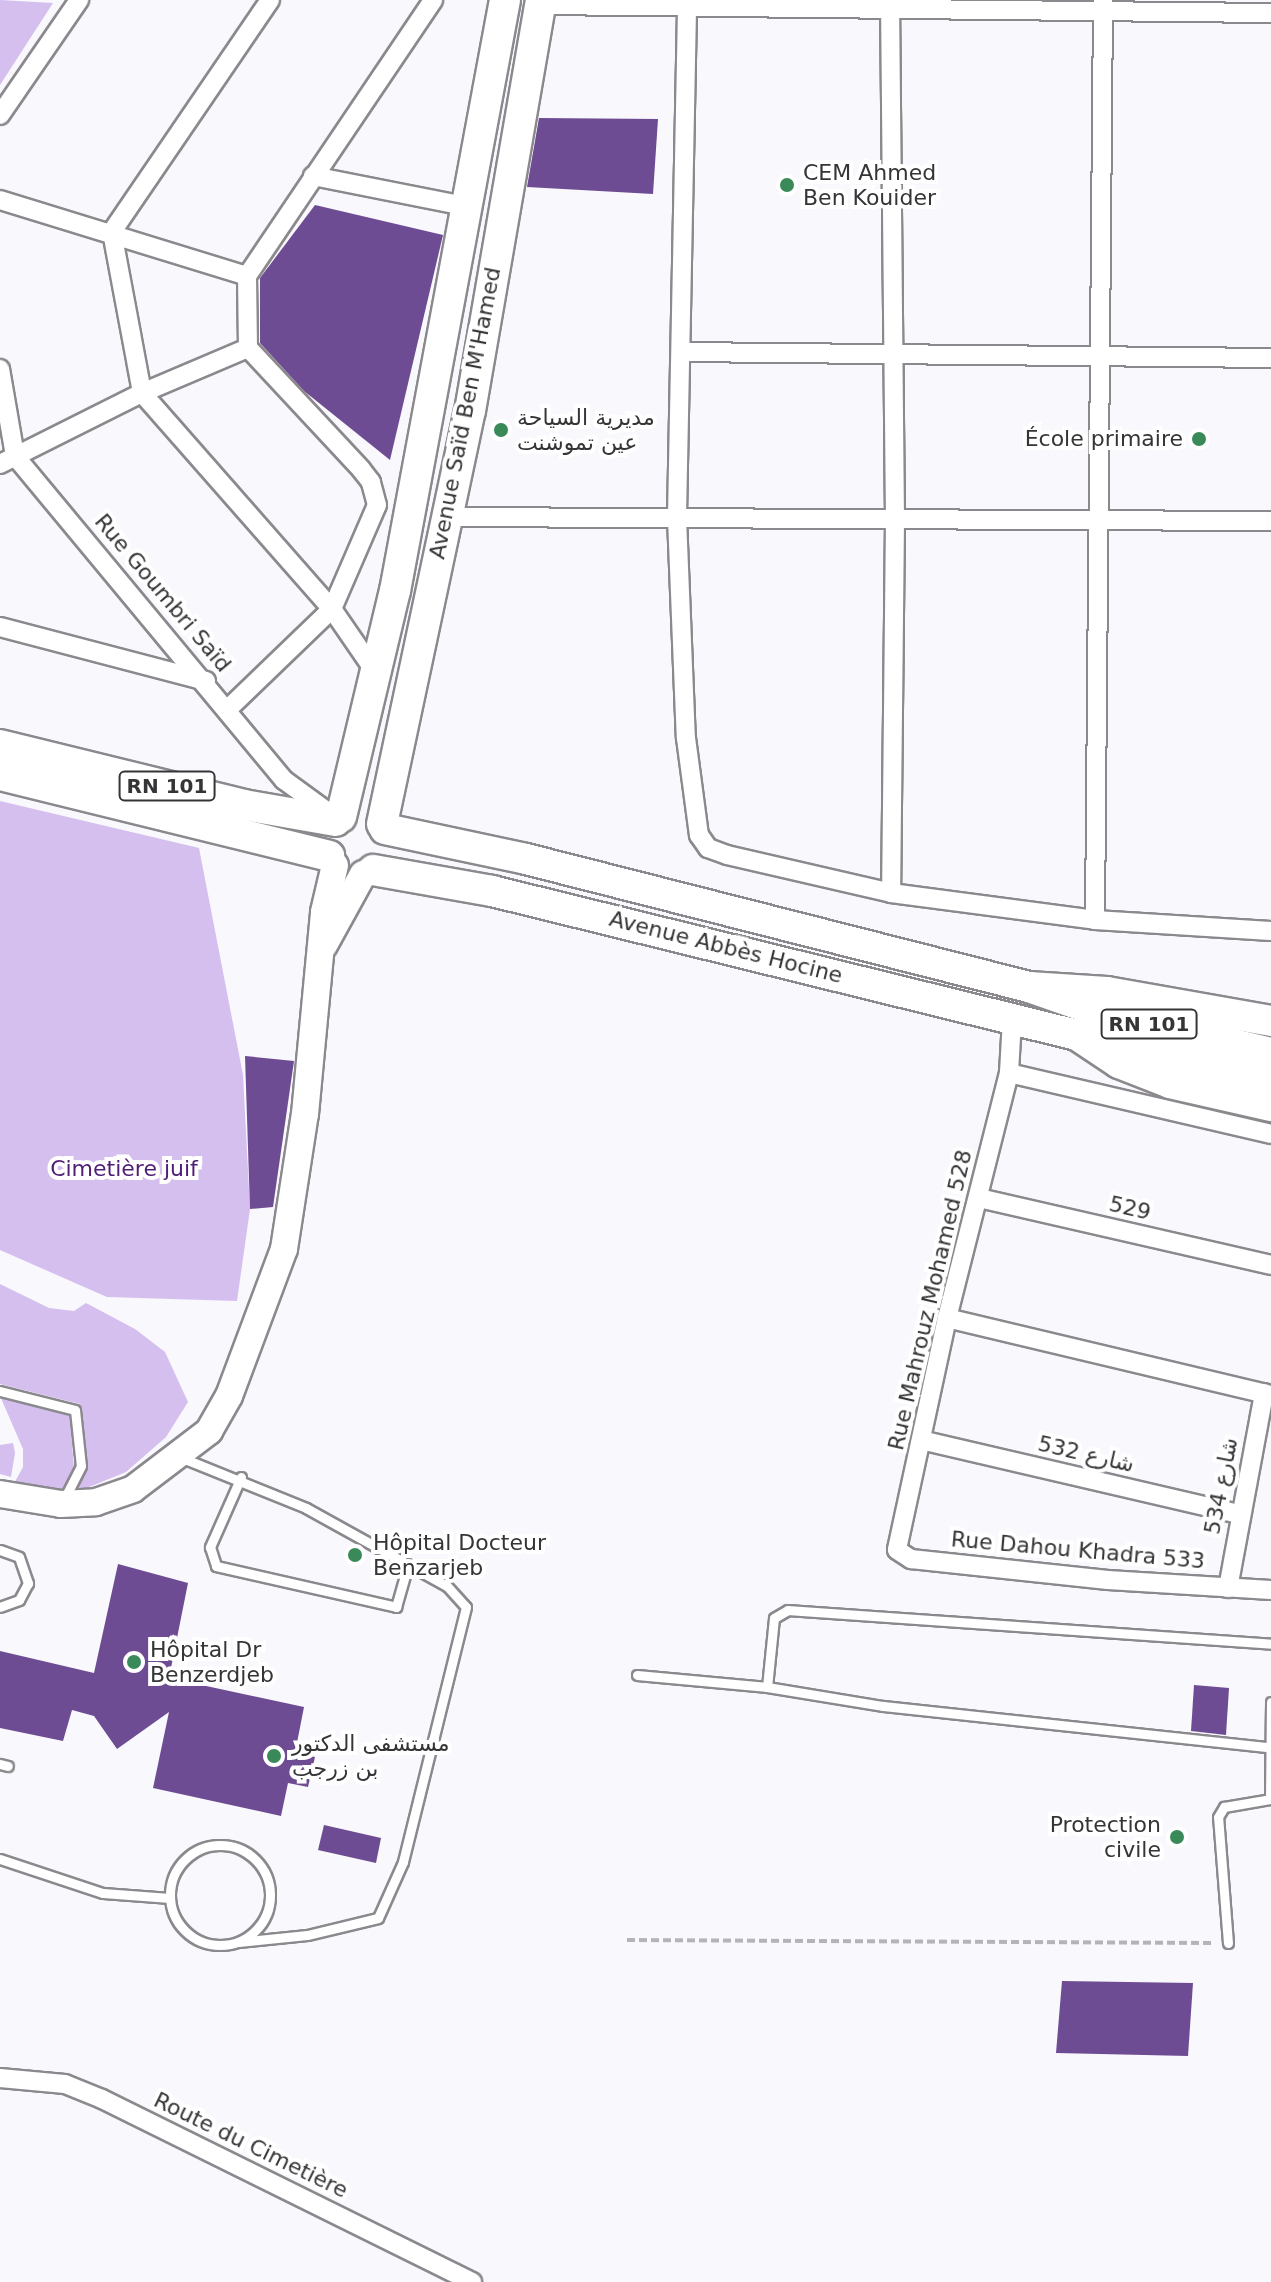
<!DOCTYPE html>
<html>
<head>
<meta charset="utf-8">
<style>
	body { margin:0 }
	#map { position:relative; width:1271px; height:2282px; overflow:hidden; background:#f9f8fc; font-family:"DejaVu Sans","Noto Naskh Arabic",sans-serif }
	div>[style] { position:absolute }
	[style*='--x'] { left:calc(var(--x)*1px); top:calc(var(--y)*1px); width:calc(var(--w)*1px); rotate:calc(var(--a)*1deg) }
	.green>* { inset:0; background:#d4bfef }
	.building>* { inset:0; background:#6e4c93 }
	.path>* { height:4px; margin-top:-2px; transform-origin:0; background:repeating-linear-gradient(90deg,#b4b3b6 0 8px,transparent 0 12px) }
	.roads { filter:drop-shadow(2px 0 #8b898d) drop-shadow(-2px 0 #8b898d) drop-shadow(0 2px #8b898d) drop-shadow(0 -2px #8b898d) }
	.service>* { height:9px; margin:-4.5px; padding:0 4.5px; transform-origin:4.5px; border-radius:4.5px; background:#fff }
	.service>.ring { margin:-4.5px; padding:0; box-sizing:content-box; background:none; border:9px solid #fff; border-radius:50% }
	.minor>* { height:18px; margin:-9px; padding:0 9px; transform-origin:9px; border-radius:9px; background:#fff }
	.secondary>* { height:26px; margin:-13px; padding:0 13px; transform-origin:13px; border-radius:13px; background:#fff }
	.primary>* { height:30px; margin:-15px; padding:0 15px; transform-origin:15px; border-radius:15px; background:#fff }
	.trunk>* { height:30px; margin:-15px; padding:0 15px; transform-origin:15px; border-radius:15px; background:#fff }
	.dots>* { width:22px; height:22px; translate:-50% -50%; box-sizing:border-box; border:4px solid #fff; border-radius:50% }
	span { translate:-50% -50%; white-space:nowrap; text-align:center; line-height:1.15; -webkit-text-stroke:8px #fff; paint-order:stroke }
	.shield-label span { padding:2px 6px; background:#fff; border:2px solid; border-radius:6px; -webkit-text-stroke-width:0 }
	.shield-label { font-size:20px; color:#353436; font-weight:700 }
	.poi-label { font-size:22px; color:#353436 }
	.left { translate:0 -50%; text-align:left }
	.right { translate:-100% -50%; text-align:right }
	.street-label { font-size:22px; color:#353436 }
	.park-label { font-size:22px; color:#4f1e77 }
</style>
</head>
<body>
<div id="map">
	<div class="green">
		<i style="clip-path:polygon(0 0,53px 3px,0 85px)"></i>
		<i style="clip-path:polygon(0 801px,199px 848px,243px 1075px,250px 1209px,237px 1301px,107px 1297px,0 1250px)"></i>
		<i style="clip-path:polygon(0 1284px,49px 1308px,74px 1311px,86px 1303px,135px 1329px,165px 1352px,188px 1402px,166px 1437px,126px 1472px,77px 1492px,85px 1468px,80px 1404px,0 1384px)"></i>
		<i style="clip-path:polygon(0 1396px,70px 1416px,74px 1469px,61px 1491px,11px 1489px,23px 1467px,23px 1449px)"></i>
		<i style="clip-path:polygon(13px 1443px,15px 1453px,11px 1477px,0 1474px,0 1445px)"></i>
	</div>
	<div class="building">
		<i style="clip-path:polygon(539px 118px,658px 119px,653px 194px,527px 187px)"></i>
		<i style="clip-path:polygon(315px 205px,443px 235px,390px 460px,304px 391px,260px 343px,260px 278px)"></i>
		<i style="clip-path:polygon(245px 1056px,294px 1061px,273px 1207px,250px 1209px)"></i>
		<i style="clip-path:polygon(118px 1564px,188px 1583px,169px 1678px,304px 1707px,295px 1753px,315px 1757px,308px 1787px,288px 1783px,281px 1816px,153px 1788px,169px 1712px,117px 1749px,94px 1716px,72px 1710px,63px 1741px,0 1728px,0 1651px,94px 1673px)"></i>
		<i style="clip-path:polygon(1194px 1685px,1229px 1688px,1226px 1735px,1191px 1731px)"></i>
		<i style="clip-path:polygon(324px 1825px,381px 1838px,376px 1863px,318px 1850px)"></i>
		<i style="clip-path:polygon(1062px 1981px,1193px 1983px,1188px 2056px,1056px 2053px)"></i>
	</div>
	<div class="path">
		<i style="--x:627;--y:1940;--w:587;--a:0.29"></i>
	</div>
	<div class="roads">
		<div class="service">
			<i style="--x:0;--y:1391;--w:77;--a:14.2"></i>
			<i style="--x:75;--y:1410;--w:56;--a:83.9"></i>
			<i style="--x:81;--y:1466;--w:38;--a:117"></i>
			<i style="--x:180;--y:1457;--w:136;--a:22"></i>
			<i style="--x:306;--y:1508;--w:161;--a:29"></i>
			<i style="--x:447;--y:1586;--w:28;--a:48"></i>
			<i style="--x:466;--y:1607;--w:263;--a:103.9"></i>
			<i style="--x:403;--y:1862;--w:61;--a:114.1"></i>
			<i style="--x:378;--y:1918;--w:73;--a:166.5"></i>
			<i style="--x:307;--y:1935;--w:69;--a:174.2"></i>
			<i style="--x:241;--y:1477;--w:77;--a:113.9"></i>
			<i style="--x:210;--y:1547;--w:20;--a:72"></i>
			<i style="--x:216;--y:1566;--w:185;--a:12.8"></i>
			<i style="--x:396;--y:1607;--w:44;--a:-74.1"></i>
			<i style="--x:0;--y:1550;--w:20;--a:20"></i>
			<i style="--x:19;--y:1557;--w:28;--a:71"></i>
			<i style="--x:28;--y:1583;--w:19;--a:118"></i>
			<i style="--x:19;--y:1600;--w:20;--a:160"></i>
			<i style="--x:637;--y:1675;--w:131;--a:5.3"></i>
			<i style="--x:767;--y:1687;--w:69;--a:-84.2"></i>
			<i style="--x:774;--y:1618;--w:16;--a:-30"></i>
			<i style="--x:788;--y:1610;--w:484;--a:4"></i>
			<i style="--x:767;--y:1687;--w:118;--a:9.3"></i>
			<i style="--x:883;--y:1706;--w:388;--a:6.1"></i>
			<i style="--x:0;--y:1764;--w:8;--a:14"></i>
			<i style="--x:1270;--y:1799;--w:97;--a:-89.4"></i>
			<i class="ring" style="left:170px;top:1845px;width:91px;height:91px"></i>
			<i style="--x:0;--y:1859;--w:108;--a:18.3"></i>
			<i style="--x:103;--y:1893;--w:67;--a:4.3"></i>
			<i style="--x:1228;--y:1943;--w:126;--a:-94.5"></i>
			<i style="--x:1218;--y:1817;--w:12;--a:-59"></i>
			<i style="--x:1224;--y:1807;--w:48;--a:-9.7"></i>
		</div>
		<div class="minor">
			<i style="--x:270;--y:0;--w:281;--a:124.3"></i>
			<i style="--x:112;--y:232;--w:164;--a:79.4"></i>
			<i style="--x:142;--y:393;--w:288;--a:48.7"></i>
			<i style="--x:332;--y:609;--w:78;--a:55.5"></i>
			<i style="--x:890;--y:0;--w:520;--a:89.45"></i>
			<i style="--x:895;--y:520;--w:373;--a:90.6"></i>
			<i style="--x:541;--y:5;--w:730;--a:0.63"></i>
			<i style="--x:687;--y:9;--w:509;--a:91.13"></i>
			<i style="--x:677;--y:518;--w:220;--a:87.7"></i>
			<i style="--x:686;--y:738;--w:98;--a:82.4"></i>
			<i style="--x:699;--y:835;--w:16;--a:55"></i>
			<i style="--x:708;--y:848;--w:20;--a:20"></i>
			<i style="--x:727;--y:855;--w:168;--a:13"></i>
			<i style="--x:891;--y:893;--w:206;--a:7.5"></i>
			<i style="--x:1095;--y:920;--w:176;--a:3.6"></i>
			<i style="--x:0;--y:115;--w:140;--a:-55.5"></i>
			<i style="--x:313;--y:176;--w:159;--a:11.2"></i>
			<i style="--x:0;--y:200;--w:258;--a:17.1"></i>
			<i style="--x:681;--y:352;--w:590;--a:0.58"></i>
			<i style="--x:0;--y:369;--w:88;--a:80.2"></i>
			<i style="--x:15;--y:456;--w:421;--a:50.3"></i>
			<i style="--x:284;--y:780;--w:59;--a:36.1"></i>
			<i style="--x:0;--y:464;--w:159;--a:-26.6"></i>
			<i style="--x:142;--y:393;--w:115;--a:-23"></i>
			<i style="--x:446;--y:517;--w:825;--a:0.28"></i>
			<i style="--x:0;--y:627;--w:213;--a:14.7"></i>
			<i style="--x:229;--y:708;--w:143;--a:-43.9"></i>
			<i style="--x:332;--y:609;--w:113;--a:-66.6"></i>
			<i style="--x:377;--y:505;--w:24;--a:-105"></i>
			<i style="--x:371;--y:482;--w:16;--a:-128"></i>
			<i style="--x:361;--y:469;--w:166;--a:-133"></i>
			<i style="--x:248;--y:348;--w:72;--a:-90.8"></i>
			<i style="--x:247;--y:276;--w:333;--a:-56"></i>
			<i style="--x:1095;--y:920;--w:920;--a:-89.5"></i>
			<i style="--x:1012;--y:1019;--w:54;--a:93.2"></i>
			<i style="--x:1009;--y:1073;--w:253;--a:104.2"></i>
			<i style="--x:947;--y:1318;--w:237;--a:102.2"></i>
			<i style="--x:897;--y:1550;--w:17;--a:33"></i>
			<i style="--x:911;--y:1559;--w:198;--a:6.1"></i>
			<i style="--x:1108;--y:1580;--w:163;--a:3.5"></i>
			<i style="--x:1009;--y:1073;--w:269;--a:13.1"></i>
			<i style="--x:979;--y:1198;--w:300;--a:12.9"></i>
			<i style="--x:947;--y:1318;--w:333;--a:13.4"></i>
			<i style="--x:921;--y:1440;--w:326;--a:13.1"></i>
			<i style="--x:1228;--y:1588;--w:198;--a:-79.5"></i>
			<i style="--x:0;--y:2078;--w:65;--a:5.3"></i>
			<i style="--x:65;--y:2084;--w:40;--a:22"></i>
			<i style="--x:102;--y:2099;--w:413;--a:26.3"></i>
		</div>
		<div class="secondary">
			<i style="--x:324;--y:945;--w:81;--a:-61.2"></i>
			<i style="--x:0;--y:1494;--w:62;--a:9.3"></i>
			<i style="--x:61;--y:1504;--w:35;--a:-3"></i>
			<i style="--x:96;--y:1502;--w:39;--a:-19"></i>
			<i style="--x:133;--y:1489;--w:96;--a:-37.3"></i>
			<i style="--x:209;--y:1431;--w:40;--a:-60.3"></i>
			<i style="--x:229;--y:1396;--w:157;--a:-69.5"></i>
			<i style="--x:284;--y:1249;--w:137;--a:-81.2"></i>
			<i style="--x:305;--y:1114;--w:203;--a:-84.6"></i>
			<i style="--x:324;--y:912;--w:48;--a:-76.8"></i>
		</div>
		<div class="primary">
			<i style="--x:0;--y:745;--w:251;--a:13.8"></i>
			<i style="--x:244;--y:805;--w:93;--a:9.9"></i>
			<i style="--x:0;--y:775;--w:339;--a:13.8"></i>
			<i style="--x:341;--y:817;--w:232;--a:-76.6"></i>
			<i style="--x:395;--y:591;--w:601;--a:-79.46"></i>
			<i style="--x:382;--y:824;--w:422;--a:-78"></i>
			<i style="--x:470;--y:411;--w:417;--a:-80.2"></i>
			<i style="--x:385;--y:829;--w:144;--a:12"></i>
			<i style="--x:526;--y:859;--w:519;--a:14.28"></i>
			<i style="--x:1029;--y:987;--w:78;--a:3.7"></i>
			<i style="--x:1107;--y:992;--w:167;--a:10"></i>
			<i style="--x:373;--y:870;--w:121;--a:10"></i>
			<i style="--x:492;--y:891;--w:602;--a:13.83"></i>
			<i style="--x:1077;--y:1035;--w:50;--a:33.7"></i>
			<i style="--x:1119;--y:1063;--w:55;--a:21.4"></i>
			<i style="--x:1170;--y:1083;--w:104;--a:12.8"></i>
		</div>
		<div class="trunk">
			<i style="--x:1029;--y:987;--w:88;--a:19.3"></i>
			<i style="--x:1112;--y:1016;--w:163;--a:13.1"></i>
			<i style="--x:1077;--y:1035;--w:199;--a:13.1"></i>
		</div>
	</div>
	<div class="dots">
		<i style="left:787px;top:185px;background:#398959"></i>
		<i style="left:501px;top:430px;background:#398959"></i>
		<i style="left:1199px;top:439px;background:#398959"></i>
		<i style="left:355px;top:1555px;background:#398959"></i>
		<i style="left:134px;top:1662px;background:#398959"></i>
		<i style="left:274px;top:1756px;background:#398959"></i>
		<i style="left:1177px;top:1837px;background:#398959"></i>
	</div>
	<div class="shield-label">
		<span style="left:167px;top:786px">RN 101</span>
		<span style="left:1149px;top:1024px">RN 101</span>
	</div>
	<div class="poi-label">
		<span class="left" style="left:803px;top:185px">CEM Ahmed<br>Ben Kouider</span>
		<span class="left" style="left:517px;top:430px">مديرية السياحة<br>عين تموشنت</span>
		<span class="right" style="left:1183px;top:439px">École primaire</span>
		<span class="left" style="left:373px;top:1555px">Hôpital Docteur<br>Benzarjeb</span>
		<span class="left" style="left:150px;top:1662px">Hôpital Dr<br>Benzerdjeb</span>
		<span class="left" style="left:292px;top:1756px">مستشفى الدكتور<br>بن زرجب</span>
		<span class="right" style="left:1161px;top:1837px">Protection<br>civile</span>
	</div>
	<div class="street-label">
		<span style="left:465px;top:413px;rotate:-79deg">Avenue Saïd Ben M'Hamed</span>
		<span style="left:163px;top:593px;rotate:50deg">Rue Goumbri Saïd</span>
		<span style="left:726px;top:947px;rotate:14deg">Avenue Abbès Hocine</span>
		<span style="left:1130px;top:1208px;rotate:13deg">529</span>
		<span style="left:930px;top:1300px;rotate:-77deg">Rue Mahrouz Mohamed 528</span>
		<span style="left:1086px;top:1454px;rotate:13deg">532 شارع</span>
		<span style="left:1221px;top:1486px;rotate:-79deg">534 شارع</span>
		<span style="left:1078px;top:1550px;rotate:5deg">Rue Dahou Khadra 533</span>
		<span style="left:251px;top:2145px;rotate:26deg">Route du Cimetière</span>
	</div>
	<div class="park-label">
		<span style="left:124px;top:1169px">Cimetière juif</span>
	</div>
</div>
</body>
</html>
